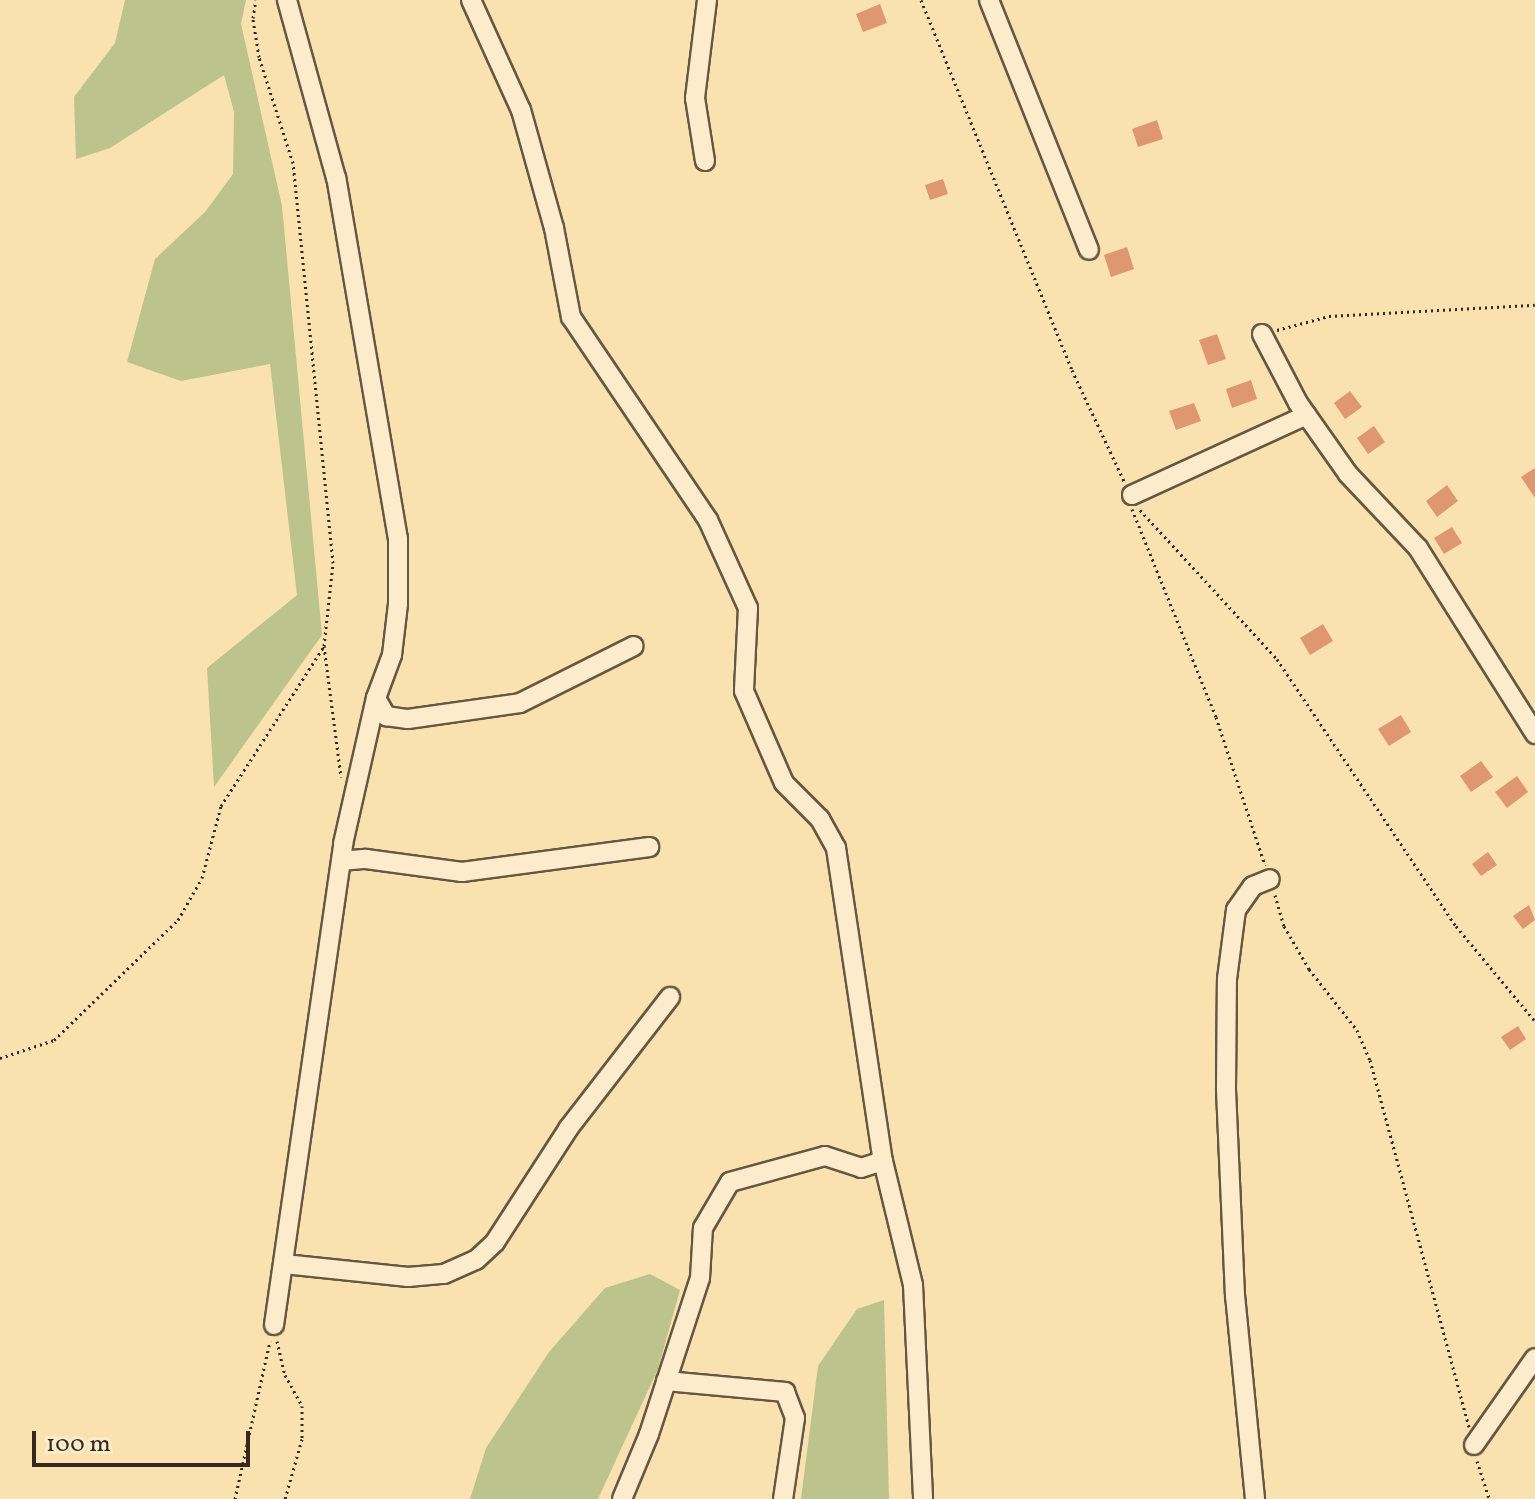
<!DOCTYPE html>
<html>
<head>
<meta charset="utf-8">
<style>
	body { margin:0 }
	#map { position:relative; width:1535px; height:1499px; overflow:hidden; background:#fae1b0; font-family:Vollkorn,serif }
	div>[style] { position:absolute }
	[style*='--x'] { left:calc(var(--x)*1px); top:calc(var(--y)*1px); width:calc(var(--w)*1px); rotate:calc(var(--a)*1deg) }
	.green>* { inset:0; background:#bdc38c }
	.building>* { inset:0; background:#de9770 }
	.path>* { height:3px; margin-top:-1.5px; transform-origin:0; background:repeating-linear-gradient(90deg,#35291e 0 2px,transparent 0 6px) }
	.roads { filter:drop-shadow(2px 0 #665742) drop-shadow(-2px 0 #665742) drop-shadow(0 2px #665742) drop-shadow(0 -2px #665742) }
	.minor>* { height:18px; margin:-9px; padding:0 9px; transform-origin:9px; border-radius:9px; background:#fceccc }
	span { translate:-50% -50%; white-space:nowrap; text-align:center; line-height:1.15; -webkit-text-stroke:6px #fceccc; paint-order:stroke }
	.scale { position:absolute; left:32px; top:1431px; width:218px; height:36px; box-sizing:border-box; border:4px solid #35291e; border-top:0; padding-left:10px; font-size:24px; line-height:28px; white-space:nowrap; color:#35291e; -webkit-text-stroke:6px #fceccc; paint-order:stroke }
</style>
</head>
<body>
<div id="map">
	<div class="green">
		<i style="clip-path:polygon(125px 0,246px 0,241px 24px,282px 206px,322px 635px,214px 787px,207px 668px,297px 595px,270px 364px,181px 381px,127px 362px,155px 259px,205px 212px,233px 174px,234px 112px,224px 75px,110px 148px,76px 159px,74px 97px,115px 43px)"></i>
		<i style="clip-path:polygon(650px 1274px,680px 1290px,658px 1369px,598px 1499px,470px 1499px,486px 1448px,549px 1352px,605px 1288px)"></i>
		<i style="clip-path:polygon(884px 1300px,889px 1499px,801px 1499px,818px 1366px,857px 1309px)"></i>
	</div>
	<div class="building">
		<i style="clip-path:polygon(880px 4px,887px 23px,863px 32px,856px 14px)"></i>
		<i style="clip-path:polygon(1157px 120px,1163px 139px,1138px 147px,1132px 129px)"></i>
		<i style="clip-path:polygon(943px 179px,948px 194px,930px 200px,925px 185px)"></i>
		<i style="clip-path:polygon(1127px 247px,1134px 269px,1111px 277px,1104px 255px)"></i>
		<i style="clip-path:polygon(1217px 334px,1226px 359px,1208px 365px,1199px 340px)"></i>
		<i style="clip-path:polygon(1251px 380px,1257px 399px,1232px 408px,1226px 389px)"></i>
		<i style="clip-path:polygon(1350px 391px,1362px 407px,1345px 419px,1334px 403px)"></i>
		<i style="clip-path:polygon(1194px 403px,1201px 421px,1176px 430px,1169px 411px)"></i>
		<i style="clip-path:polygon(1374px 426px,1385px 442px,1368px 454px,1357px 438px)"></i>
		<i style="clip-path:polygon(1535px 468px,1535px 498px,1521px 477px)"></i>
		<i style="clip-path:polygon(1447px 485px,1458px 501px,1437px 517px,1426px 501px)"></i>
		<i style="clip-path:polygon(1452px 527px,1462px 543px,1444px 554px,1434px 538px)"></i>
		<i style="clip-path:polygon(1323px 624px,1333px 641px,1310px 655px,1300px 638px)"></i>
		<i style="clip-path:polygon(1401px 715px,1411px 732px,1389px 746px,1378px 729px)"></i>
		<i style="clip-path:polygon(1481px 761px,1493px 777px,1471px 792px,1460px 776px)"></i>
		<i style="clip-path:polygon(1517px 776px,1528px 792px,1507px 808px,1495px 792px)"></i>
		<i style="clip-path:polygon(1488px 852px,1497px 865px,1481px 876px,1472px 864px)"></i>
		<i style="clip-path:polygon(1529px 905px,1535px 920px,1523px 929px,1513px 916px)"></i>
		<i style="clip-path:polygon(1518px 1026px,1526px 1039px,1510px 1050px,1501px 1037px)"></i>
	</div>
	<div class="path">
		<i style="--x:921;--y:0;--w:400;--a:67.8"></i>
		<i style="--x:1072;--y:370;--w:125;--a:64.9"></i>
		<i style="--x:1277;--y:330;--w:54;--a:-15.1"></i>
		<i style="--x:1329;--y:316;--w:206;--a:-3.1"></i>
		<i style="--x:1132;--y:509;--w:224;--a:68"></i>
		<i style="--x:1216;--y:717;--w:156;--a:71.7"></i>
		<i style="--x:1140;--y:510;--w:202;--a:47.4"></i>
		<i style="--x:1277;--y:659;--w:321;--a:56.2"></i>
		<i style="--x:1456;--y:926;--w:124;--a:50.3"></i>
		<i style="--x:324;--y:646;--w:132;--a:82.6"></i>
		<i style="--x:1275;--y:895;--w:32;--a:74"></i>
		<i style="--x:1284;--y:926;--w:50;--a:59.8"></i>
		<i style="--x:1309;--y:969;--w:78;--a:51.8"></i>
		<i style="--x:1357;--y:1030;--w:33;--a:67"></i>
		<i style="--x:1370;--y:1060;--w:380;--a:74.9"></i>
		<i style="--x:0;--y:1058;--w:57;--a:-18.4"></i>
		<i style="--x:54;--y:1040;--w:173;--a:-44.1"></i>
		<i style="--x:178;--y:920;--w:48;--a:-60.3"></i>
		<i style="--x:202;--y:878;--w:74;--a:-75.2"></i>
		<i style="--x:221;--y:806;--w:190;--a:-57.2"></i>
		<i style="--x:324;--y:646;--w:83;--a:-83.8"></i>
		<i style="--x:333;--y:563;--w:402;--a:-95.7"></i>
		<i style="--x:293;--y:163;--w:111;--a:-107.8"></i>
		<i style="--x:259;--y:57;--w:39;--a:-99"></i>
		<i style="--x:253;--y:18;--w:18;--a:-81"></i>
		<i style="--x:277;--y:1341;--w:35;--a:77"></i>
		<i style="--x:285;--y:1375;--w:35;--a:61"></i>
		<i style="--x:302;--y:1406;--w:33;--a:90"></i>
		<i style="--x:302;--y:1439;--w:62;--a:105.8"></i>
		<i style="--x:1477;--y:1461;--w:40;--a:72"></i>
		<i style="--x:235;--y:1499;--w:162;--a:-77.5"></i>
	</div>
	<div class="roads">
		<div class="minor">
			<i style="--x:471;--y:0;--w:121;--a:65.6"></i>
			<i style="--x:521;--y:110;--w:123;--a:74.4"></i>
			<i style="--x:554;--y:228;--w:91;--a:79.2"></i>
			<i style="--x:571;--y:317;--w:245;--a:56"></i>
			<i style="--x:708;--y:520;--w:97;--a:65.6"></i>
			<i style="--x:748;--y:608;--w:83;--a:92.8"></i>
			<i style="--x:744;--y:691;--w:100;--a:66.5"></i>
			<i style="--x:784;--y:783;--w:51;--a:45"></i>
			<i style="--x:820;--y:819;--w:33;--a:61"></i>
			<i style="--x:836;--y:848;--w:317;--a:81.5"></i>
			<i style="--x:883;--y:1161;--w:128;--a:76.4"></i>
			<i style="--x:913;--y:1285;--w:214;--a:87.3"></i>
			<i style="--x:989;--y:0;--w:269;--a:68.2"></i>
			<i style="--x:705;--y:161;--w:64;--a:-99"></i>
			<i style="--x:695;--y:98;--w:99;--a:-83"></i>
			<i style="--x:1262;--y:334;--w:78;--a:62.4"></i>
			<i style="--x:1298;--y:403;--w:87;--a:54.8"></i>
			<i style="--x:1348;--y:474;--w:102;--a:46.6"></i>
			<i style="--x:1418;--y:548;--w:220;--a:57.8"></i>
			<i style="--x:1132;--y:495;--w:192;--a:-24.6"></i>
			<i style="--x:376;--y:698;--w:21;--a:61"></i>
			<i style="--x:386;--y:716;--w:22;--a:8"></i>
			<i style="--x:408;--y:719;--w:113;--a:-8.1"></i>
			<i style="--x:520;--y:703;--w:127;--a:-26.6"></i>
			<i style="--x:341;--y:861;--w:25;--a:-5"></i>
			<i style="--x:366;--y:859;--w:97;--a:7.7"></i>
			<i style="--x:462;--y:872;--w:189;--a:-7.6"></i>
			<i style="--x:284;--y:1264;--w:125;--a:6"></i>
			<i style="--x:408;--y:1277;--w:36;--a:-5"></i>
			<i style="--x:444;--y:1274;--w:35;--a:-24"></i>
			<i style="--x:476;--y:1260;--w:26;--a:-43"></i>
			<i style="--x:495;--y:1242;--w:135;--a:-57.1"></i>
			<i style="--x:568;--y:1129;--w:167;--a:-52.3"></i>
			<i style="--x:274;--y:1325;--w:486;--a:-81.8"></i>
			<i style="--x:343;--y:844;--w:150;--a:-77.3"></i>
			<i style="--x:376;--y:698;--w:46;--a:-69.6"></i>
			<i style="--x:392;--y:655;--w:51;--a:-83.3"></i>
			<i style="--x:398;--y:604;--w:65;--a:-90"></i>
			<i style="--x:398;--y:539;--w:366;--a:-99.7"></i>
			<i style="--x:336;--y:178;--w:185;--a:-105.4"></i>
			<i style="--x:666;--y:1381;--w:120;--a:5.3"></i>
			<i style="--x:785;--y:1392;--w:28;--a:69"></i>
			<i style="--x:795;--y:1418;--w:82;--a:98.4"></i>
			<i style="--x:1474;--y:1445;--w:106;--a:-55"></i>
			<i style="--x:622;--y:1499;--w:70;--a:-67.4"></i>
			<i style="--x:649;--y:1434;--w:164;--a:-71.9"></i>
			<i style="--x:700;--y:1278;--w:50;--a:-86.6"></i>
			<i style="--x:703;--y:1228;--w:53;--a:-59.6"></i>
			<i style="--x:730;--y:1182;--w:98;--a:-15.3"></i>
			<i style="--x:825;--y:1156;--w:38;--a:18"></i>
			<i style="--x:861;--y:1168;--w:23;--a:-18"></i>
			<i style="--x:1255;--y:1499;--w:204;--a:-95.6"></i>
			<i style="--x:1235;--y:1296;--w:208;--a:-92.5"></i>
			<i style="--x:1226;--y:1088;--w:109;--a:-89.5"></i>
			<i style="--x:1227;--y:979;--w:70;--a:-82.6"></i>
			<i style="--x:1236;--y:910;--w:29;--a:-55"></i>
			<i style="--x:1253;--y:886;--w:18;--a:-22"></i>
		</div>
	</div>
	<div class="scale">100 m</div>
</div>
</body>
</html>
